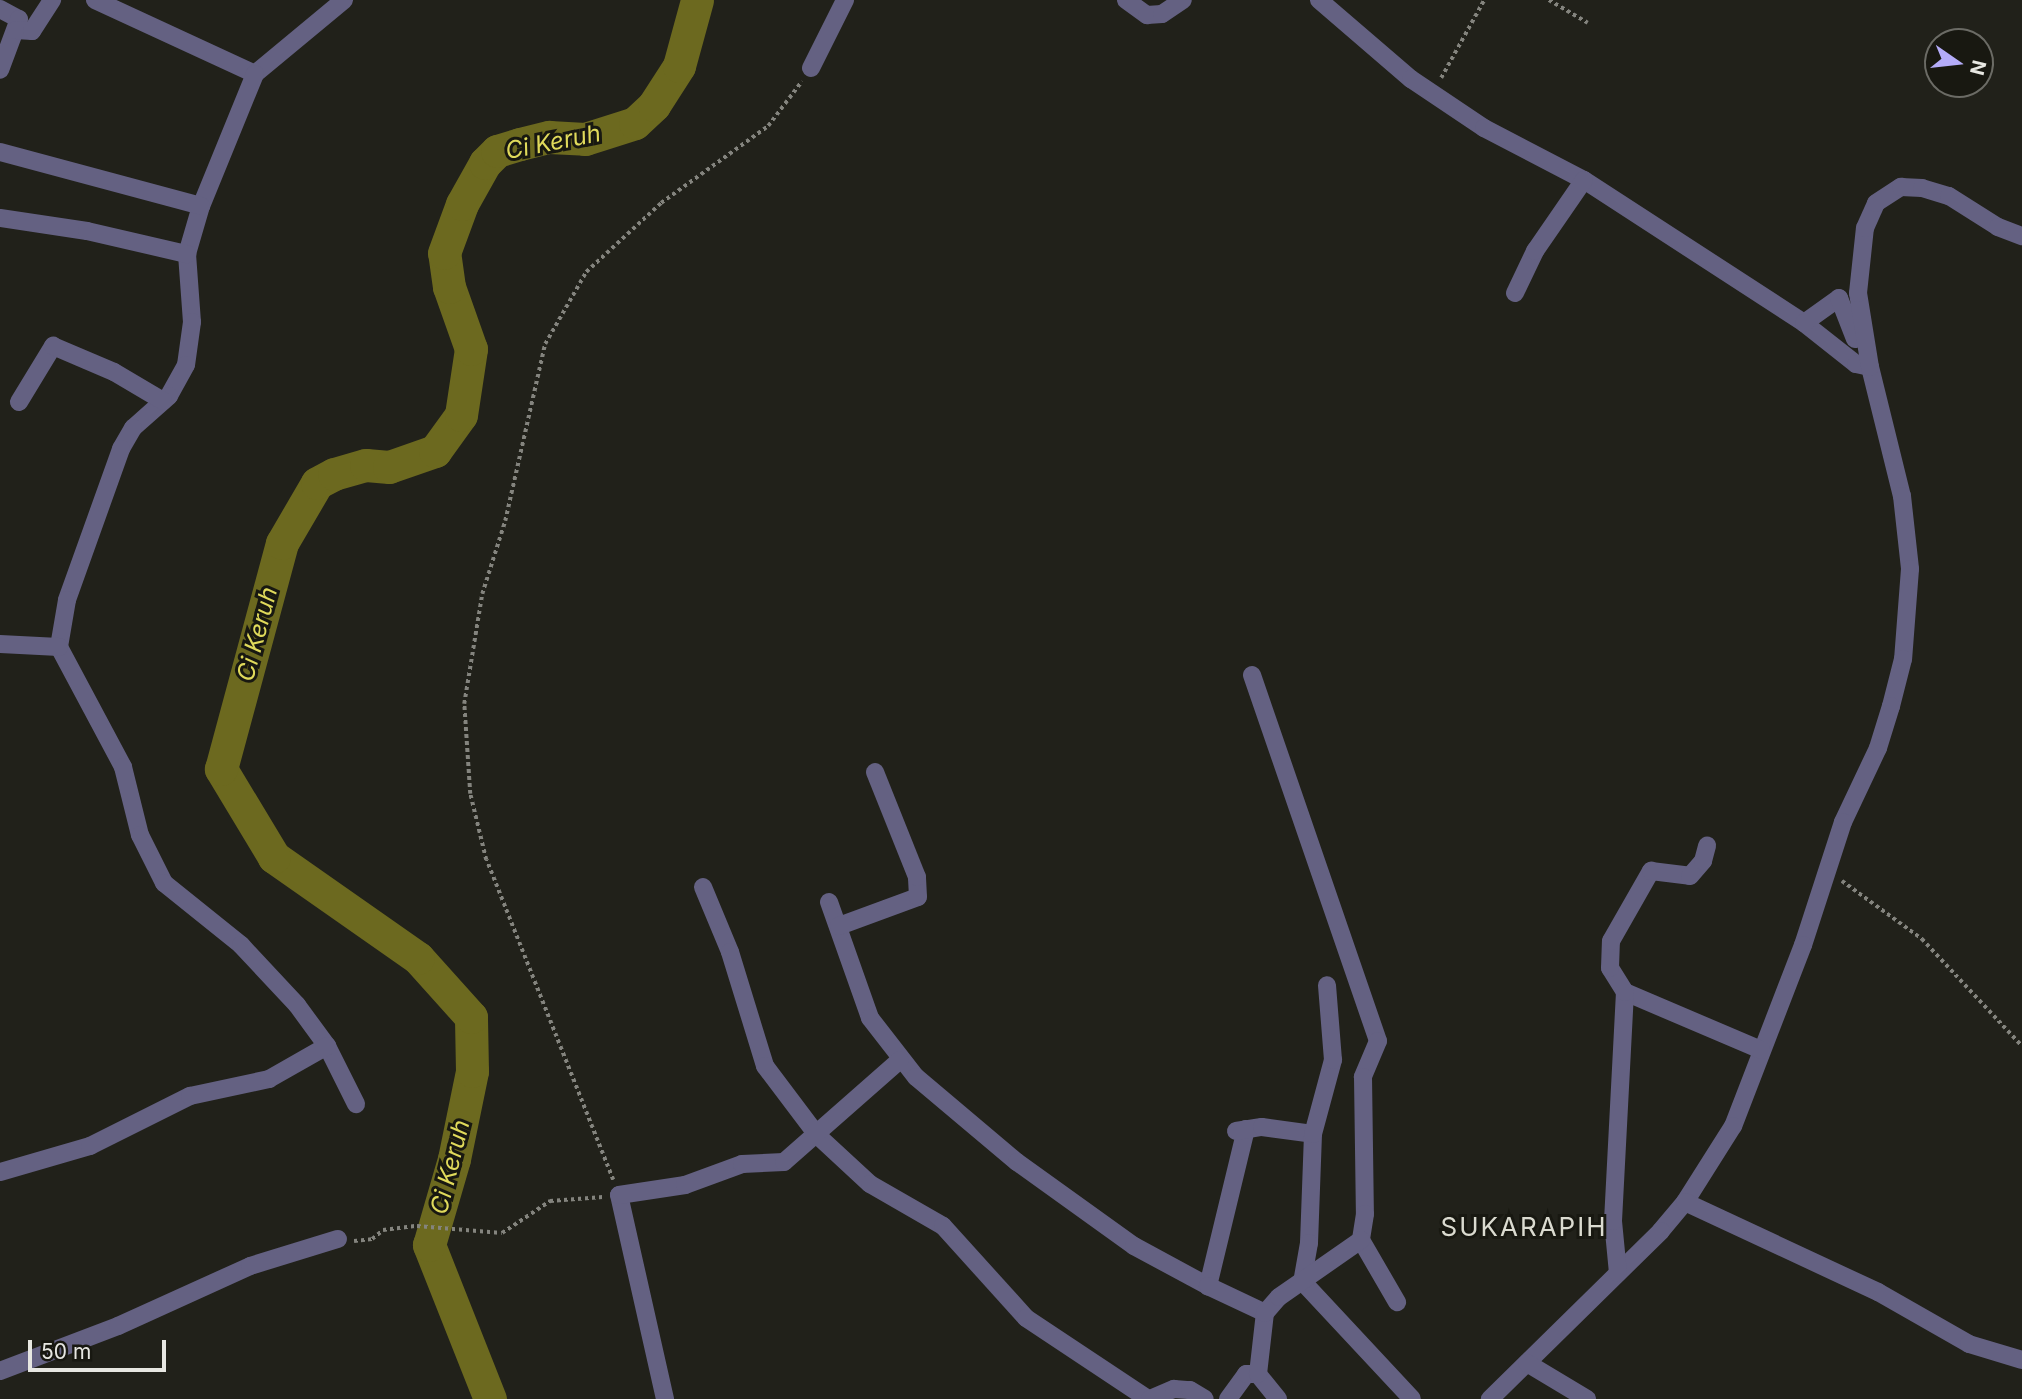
<!DOCTYPE html>
<html>
<head>
<meta charset="utf-8">
<style>
	body { margin:0 }
	#map { position:relative; width:2022px; height:1399px; overflow:hidden; background:#21211a; font-family:Inter,sans-serif }
	div>[style] { position:absolute }
	[style*='--x'] { left:calc(var(--x)*1px); top:calc(var(--y)*1px); width:calc(var(--w)*1px); rotate:calc(var(--a)*1deg) }
	.river>* { height:33px; margin:-16.5px; padding:0 16.5px; transform-origin:16.5px; border-radius:16.5px; background:#6c691f }
	.path>* { height:3.5px; margin-top:-1.75px; transform-origin:0; background:repeating-linear-gradient(90deg,#84847e 0 3.5px,transparent 0 7px) }
	.minor>* { height:18px; margin:-9px; padding:0 9px; transform-origin:9px; border-radius:9px; background:#646182 }
	span { translate:-50% -50%; white-space:nowrap; text-align:center; line-height:1.15; -webkit-text-stroke:6px #181811; paint-order:stroke }
	.water-label { font-size:24px; color:#e0da5b; font-style:italic }
	.quarter-label { font-size:26px; color:#dbdbd0; letter-spacing:2px }
	.north { position:absolute; left:1924px; top:28px; width:70px; height:70px; box-sizing:border-box; background:#181811; border:2px solid #6b6b65; border-radius:50%; rotate:104deg; font-size:19px; font-weight:700; line-height:28px; text-align:center; color:#e7e7e2 }
	.north::after { content:''; display:block; margin:auto; width:24px; height:32px; background:#b4acf9; clip-path:polygon(50% 0,100% 100%,50% 72%,0 100%) }
	.scale { position:absolute; left:28px; top:1340px; width:138px; height:32px; box-sizing:border-box; border:4px solid #e7e7e2; border-top:0; padding-left:9px; font-size:21px; line-height:24px; white-space:nowrap; color:#e7e7e2; -webkit-text-stroke:5px #181811; paint-order:stroke }
</style>
</head>
<body>
<div id="map">
	<div class="river">
		<i style="--x:490;--y:1399;--w:166;--a:-111.6"></i>
		<i style="--x:429;--y:1245;--w:90;--a:-73.8"></i>
		<i style="--x:454;--y:1159;--w:90;--a:-78.4"></i>
		<i style="--x:472;--y:1071;--w:54;--a:-91.1"></i>
		<i style="--x:471;--y:1017;--w:79;--a:-131.9"></i>
		<i style="--x:418;--y:958;--w:176;--a:-145"></i>
		<i style="--x:274;--y:857;--w:103;--a:-121.1"></i>
		<i style="--x:221;--y:769;--w:234;--a:-74.9"></i>
		<i style="--x:282;--y:543;--w:69;--a:-59.7"></i>
		<i style="--x:317;--y:483;--w:19;--a:-28"></i>
		<i style="--x:334;--y:474;--w:33;--a:-16"></i>
		<i style="--x:366;--y:465;--w:23;--a:5"></i>
		<i style="--x:389;--y:467;--w:49;--a:-19.2"></i>
		<i style="--x:435;--y:451;--w:44;--a:-54.2"></i>
		<i style="--x:461;--y:415;--w:67;--a:-81.4"></i>
		<i style="--x:471;--y:349;--w:66;--a:-109.5"></i>
		<i style="--x:449;--y:287;--w:34;--a:-98"></i>
		<i style="--x:444;--y:253;--w:52;--a:-69.8"></i>
		<i style="--x:462;--y:204;--w:47;--a:-60.7"></i>
		<i style="--x:485;--y:163;--w:17;--a:-45"></i>
		<i style="--x:497;--y:151;--w:24;--a:-17"></i>
		<i style="--x:520;--y:144;--w:30;--a:-14"></i>
		<i style="--x:549;--y:137;--w:36;--a:3"></i>
		<i style="--x:585;--y:139;--w:52;--a:-17.7"></i>
		<i style="--x:635;--y:123;--w:26;--a:-43"></i>
		<i style="--x:654;--y:105;--w:46;--a:-57.3"></i>
		<i style="--x:679;--y:66;--w:68;--a:-74.7"></i>
	</div>
	<div class="path">
		<i style="--x:1549;--y:0;--w:45;--a:30.5"></i>
		<i style="--x:1441;--y:78;--w:89;--a:-61.1"></i>
		<i style="--x:1842;--y:881;--w:99;--a:35.9"></i>
		<i style="--x:1922;--y:939;--w:146;--a:46.9"></i>
		<i style="--x:613;--y:1180;--w:344;--a:-111.6"></i>
		<i style="--x:486;--y:860;--w:68;--a:-103.6"></i>
		<i style="--x:470;--y:794;--w:90;--a:-93.8"></i>
		<i style="--x:464;--y:704;--w:111;--a:-80.7"></i>
		<i style="--x:482;--y:594;--w:77;--a:-72.5"></i>
		<i style="--x:505;--y:521;--w:181;--a:-77.3"></i>
		<i style="--x:545;--y:344;--w:83;--a:-60.3"></i>
		<i style="--x:586;--y:272;--w:102;--a:-42.6"></i>
		<i style="--x:661;--y:203;--w:132;--a:-35.7"></i>
		<i style="--x:768;--y:126;--w:56;--a:-52.9"></i>
		<i style="--x:354;--y:1241;--w:18;--a:-6"></i>
		<i style="--x:372;--y:1239;--w:14;--a:-39"></i>
		<i style="--x:383;--y:1230;--w:34;--a:-7"></i>
		<i style="--x:417;--y:1226;--w:85;--a:4.7"></i>
		<i style="--x:502;--y:1233;--w:58;--a:-33.7"></i>
		<i style="--x:550;--y:1201;--w:53;--a:-4.3"></i>
	</div>
	<div class="minor">
		<i style="--x:95;--y:0;--w:176;--a:24.8"></i>
		<i style="--x:344;--y:0;--w:116;--a:140.3"></i>
		<i style="--x:255;--y:74;--w:143;--a:112.2"></i>
		<i style="--x:201;--y:206;--w:50;--a:106.3"></i>
		<i style="--x:187;--y:254;--w:68;--a:85.8"></i>
		<i style="--x:192;--y:322;--w:43;--a:97.9"></i>
		<i style="--x:186;--y:365;--w:35;--a:119"></i>
		<i style="--x:169;--y:396;--w:48;--a:138.4"></i>
		<i style="--x:133;--y:428;--w:24;--a:120"></i>
		<i style="--x:121;--y:449;--w:160;--a:109.7"></i>
		<i style="--x:67;--y:600;--w:48;--a:99.7"></i>
		<i style="--x:59;--y:647;--w:136;--a:61.9"></i>
		<i style="--x:123;--y:767;--w:70;--a:76"></i>
		<i style="--x:140;--y:835;--w:54;--a:63.4"></i>
		<i style="--x:164;--y:883;--w:99;--a:38.8"></i>
		<i style="--x:241;--y:945;--w:82;--a:47"></i>
		<i style="--x:297;--y:1005;--w:51;--a:53.8"></i>
		<i style="--x:327;--y:1046;--w:65;--a:63.4"></i>
		<i style="--x:1126;--y:0;--w:26;--a:36"></i>
		<i style="--x:1147;--y:15;--w:15;--a:-4"></i>
		<i style="--x:1162;--y:14;--w:25;--a:-34"></i>
		<i style="--x:1319;--y:0;--w:121;--a:40.7"></i>
		<i style="--x:1411;--y:79;--w:88;--a:33.9"></i>
		<i style="--x:1484;--y:128;--w:113;--a:27.5"></i>
		<i style="--x:1584;--y:180;--w:262;--a:33"></i>
		<i style="--x:1804;--y:323;--w:66;--a:38.3"></i>
		<i style="--x:1856;--y:364;--w:14;--a:12"></i>
		<i style="--x:1870;--y:367;--w:133;--a:76.1"></i>
		<i style="--x:1902;--y:496;--w:73;--a:83.7"></i>
		<i style="--x:1910;--y:569;--w:90;--a:94.4"></i>
		<i style="--x:1903;--y:659;--w:49;--a:104.3"></i>
		<i style="--x:1891;--y:706;--w:44;--a:107.2"></i>
		<i style="--x:1878;--y:748;--w:82;--a:115.3"></i>
		<i style="--x:1843;--y:822;--w:129;--a:108"></i>
		<i style="--x:1803;--y:945;--w:194;--a:111.1"></i>
		<i style="--x:1733;--y:1126;--w:90;--a:122.3"></i>
		<i style="--x:1685;--y:1202;--w:38;--a:130"></i>
		<i style="--x:1661;--y:1231;--w:240;--a:135.5"></i>
		<i style="--x:0;--y:9;--w:21;--a:28"></i>
		<i style="--x:19;--y:19;--w:54;--a:110.4"></i>
		<i style="--x:16;--y:30;--w:16;--a:4"></i>
		<i style="--x:32;--y:31;--w:37;--a:-57"></i>
		<i style="--x:811;--y:68;--w:76;--a:-63.4"></i>
		<i style="--x:0;--y:152;--w:208;--a:15"></i>
		<i style="--x:0;--y:218;--w:88;--a:8.5"></i>
		<i style="--x:87;--y:231;--w:103;--a:13"></i>
		<i style="--x:1515;--y:293;--w:47;--a:-64.5"></i>
		<i style="--x:1535;--y:251;--w:86;--a:-55.4"></i>
		<i style="--x:1804;--y:323;--w:43;--a:-35.5"></i>
		<i style="--x:1839;--y:298;--w:44;--a:68.7"></i>
		<i style="--x:1870;--y:367;--w:75;--a:-99.2"></i>
		<i style="--x:1858;--y:293;--w:65;--a:-83.9"></i>
		<i style="--x:1865;--y:228;--w:27;--a:-66"></i>
		<i style="--x:1876;--y:203;--w:30;--a:-33"></i>
		<i style="--x:1901;--y:187;--w:21;--a:3"></i>
		<i style="--x:1922;--y:188;--w:28;--a:17"></i>
		<i style="--x:1949;--y:196;--w:58;--a:32.3"></i>
		<i style="--x:1998;--y:227;--w:26;--a:21"></i>
		<i style="--x:19;--y:402;--w:66;--a:-58.7"></i>
		<i style="--x:53;--y:346;--w:66;--a:23.1"></i>
		<i style="--x:114;--y:372;--w:57;--a:30.6"></i>
		<i style="--x:0;--y:644;--w:59;--a:2.9"></i>
		<i style="--x:1252;--y:675;--w:387;--a:71"></i>
		<i style="--x:1378;--y:1041;--w:39;--a:113"></i>
		<i style="--x:1363;--y:1077;--w:137;--a:89.2"></i>
		<i style="--x:1365;--y:1214;--w:26;--a:99"></i>
		<i style="--x:1361;--y:1240;--w:72;--a:59.9"></i>
		<i style="--x:703;--y:887;--w:70;--a:67.4"></i>
		<i style="--x:730;--y:952;--w:119;--a:72.9"></i>
		<i style="--x:765;--y:1066;--w:86;--a:53"></i>
		<i style="--x:817;--y:1135;--w:72;--a:42.8"></i>
		<i style="--x:870;--y:1184;--w:84;--a:29.9"></i>
		<i style="--x:943;--y:1226;--w:124;--a:47.9"></i>
		<i style="--x:1026;--y:1318;--w:146;--a:33.6"></i>
		<i style="--x:829;--y:902;--w:123;--a:70.5"></i>
		<i style="--x:870;--y:1018;--w:75;--a:52.1"></i>
		<i style="--x:916;--y:1077;--w:132;--a:40.1"></i>
		<i style="--x:1017;--y:1162;--w:144;--a:35.7"></i>
		<i style="--x:1134;--y:1246;--w:84;--a:28.4"></i>
		<i style="--x:839;--y:926;--w:84;--a:-20.2"></i>
		<i style="--x:918;--y:897;--w:20;--a:-93"></i>
		<i style="--x:917;--y:877;--w:113;--a:-111.8"></i>
		<i style="--x:1625;--y:992;--w:148;--a:23.1"></i>
		<i style="--x:1246;--y:1129;--w:162;--a:103.6"></i>
		<i style="--x:1208;--y:1286;--w:63;--a:25.3"></i>
		<i style="--x:1236;--y:1131;--w:26;--a:-9"></i>
		<i style="--x:1262;--y:1127;--w:51;--a:7.8"></i>
		<i style="--x:1313;--y:1134;--w:109;--a:92.1"></i>
		<i style="--x:1309;--y:1243;--w:39;--a:100"></i>
		<i style="--x:1302;--y:1281;--w:161;--a:47"></i>
		<i style="--x:1313;--y:1134;--w:77;--a:-74.9"></i>
		<i style="--x:1333;--y:1060;--w:75;--a:-94.6"></i>
		<i style="--x:0;--y:1172;--w:94;--a:-16.1"></i>
		<i style="--x:90;--y:1146;--w:112;--a:-26.6"></i>
		<i style="--x:190;--y:1096;--w:81;--a:-12.1"></i>
		<i style="--x:269;--y:1079;--w:67;--a:-29.6"></i>
		<i style="--x:1685;--y:1202;--w:213;--a:25"></i>
		<i style="--x:1878;--y:1292;--w:105;--a:29.7"></i>
		<i style="--x:1969;--y:1344;--w:55;--a:16.8"></i>
		<i style="--x:1618;--y:1273;--w:52;--a:-95.5"></i>
		<i style="--x:1613;--y:1221;--w:229;--a:-87"></i>
		<i style="--x:1625;--y:992;--w:28;--a:-122"></i>
		<i style="--x:1610;--y:968;--w:27;--a:-88"></i>
		<i style="--x:1611;--y:941;--w:81;--a:-60.3"></i>
		<i style="--x:1651;--y:871;--w:39;--a:7"></i>
		<i style="--x:1690;--y:876;--w:20;--a:-49"></i>
		<i style="--x:1703;--y:861;--w:16;--a:-75"></i>
		<i style="--x:1527;--y:1363;--w:70;--a:31"></i>
		<i style="--x:0;--y:1371;--w:126;--a:-20.9"></i>
		<i style="--x:118;--y:1326;--w:145;--a:-24.4"></i>
		<i style="--x:250;--y:1266;--w:92;--a:-17.1"></i>
		<i style="--x:665;--y:1399;--w:209;--a:-102.7"></i>
		<i style="--x:619;--y:1195;--w:67;--a:-8.6"></i>
		<i style="--x:685;--y:1185;--w:61;--a:-20.2"></i>
		<i style="--x:742;--y:1164;--w:42;--a:-2.7"></i>
		<i style="--x:784;--y:1162;--w:154;--a:-41.3"></i>
		<i style="--x:1150;--y:1399;--w:26;--a:-23"></i>
		<i style="--x:1174;--y:1389;--w:16;--a:4"></i>
		<i style="--x:1190;--y:1390;--w:17;--a:31"></i>
		<i style="--x:1228;--y:1399;--w:31;--a:-54"></i>
		<i style="--x:1246;--y:1374;--w:12;--a:0"></i>
		<i style="--x:1278;--y:1399;--w:32;--a:-129"></i>
		<i style="--x:1258;--y:1374;--w:61;--a:-83.5"></i>
		<i style="--x:1265;--y:1313;--w:21;--a:-49"></i>
		<i style="--x:1279;--y:1297;--w:100;--a:-34.8"></i>
	</div>
	<div class="water-label">
		<span style="left:553px;top:142px;rotate:-11deg">Ci Keruh</span>
		<span style="left:257px;top:634px;rotate:-75deg">Ci Keruh</span>
		<span style="left:450px;top:1167px;rotate:-76deg">Ci Keruh</span>
	</div>
	<div class="quarter-label">
		<span style="left:1524px;top:1227px">SUKARAPIH</span>
	</div>
	<div class="north">N</div>
	<div class="scale">50 m</div>
</div>
</body>
</html>
